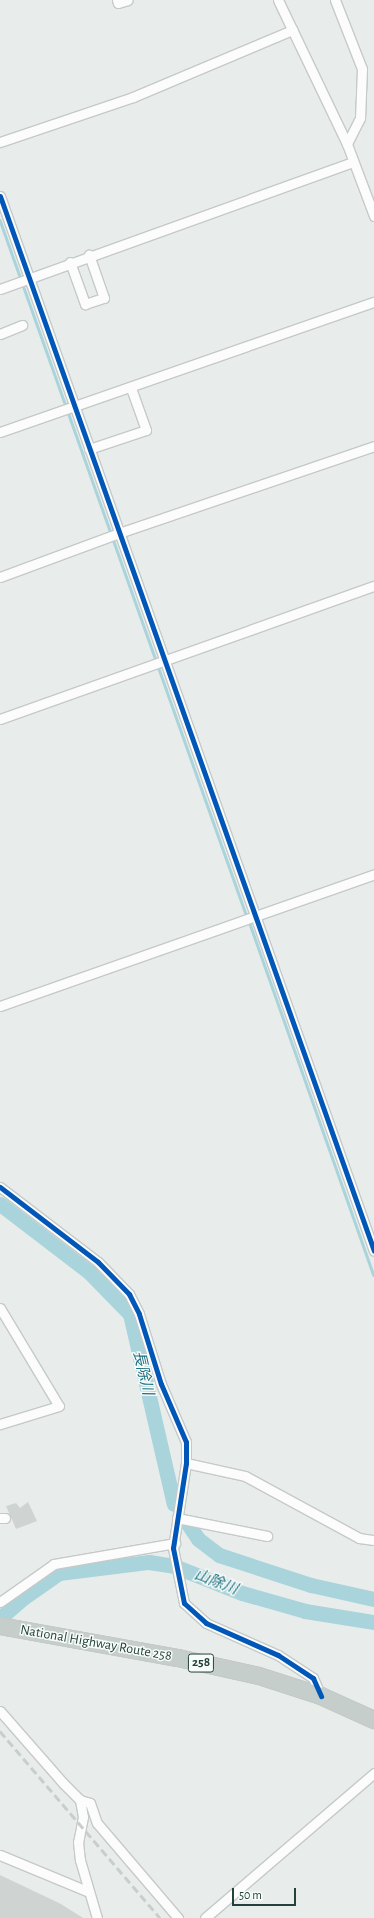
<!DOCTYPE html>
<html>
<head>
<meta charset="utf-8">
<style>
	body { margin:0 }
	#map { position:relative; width:374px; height:1918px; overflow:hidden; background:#e8edeb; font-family:"Alegreya Sans","Noto Sans JP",sans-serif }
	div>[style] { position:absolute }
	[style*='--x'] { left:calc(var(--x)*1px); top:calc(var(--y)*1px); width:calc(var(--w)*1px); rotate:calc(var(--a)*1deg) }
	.stream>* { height:2.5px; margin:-1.25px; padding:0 1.25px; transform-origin:1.25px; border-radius:1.25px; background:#a9d4db }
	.river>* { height:15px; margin:-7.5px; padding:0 7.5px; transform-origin:7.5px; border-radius:7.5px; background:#a9d4db }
	.building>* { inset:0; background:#cfd4d2 }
	.roads { filter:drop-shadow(1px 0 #c5cac8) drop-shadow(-1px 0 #c5cac8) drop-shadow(0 1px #c5cac8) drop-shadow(0 -1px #c5cac8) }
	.minor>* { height:9px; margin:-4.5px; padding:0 4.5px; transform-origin:4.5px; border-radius:4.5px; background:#fcfcfc }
	.trunk>* { height:16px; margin:-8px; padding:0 8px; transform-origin:8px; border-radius:8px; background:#c6cecc }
	.rail>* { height:2.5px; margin-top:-1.25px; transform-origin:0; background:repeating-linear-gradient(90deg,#c9cdcc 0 8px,transparent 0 12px) }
	.cycleway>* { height:5px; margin:-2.5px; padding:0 2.5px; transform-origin:2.5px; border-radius:2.5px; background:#0057b8 }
	span { translate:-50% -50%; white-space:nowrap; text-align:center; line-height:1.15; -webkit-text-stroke:3px #f7fbf9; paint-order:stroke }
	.shield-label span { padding:1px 3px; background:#f7fbf9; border:1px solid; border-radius:3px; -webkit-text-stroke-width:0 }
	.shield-label { font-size:13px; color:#24423a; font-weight:700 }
	.street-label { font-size:14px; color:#24423a }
	.water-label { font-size:15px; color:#1c6f80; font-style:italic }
	.scale { position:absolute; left:232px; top:1888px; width:64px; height:18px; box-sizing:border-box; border:2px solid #24423a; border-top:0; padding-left:5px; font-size:12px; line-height:14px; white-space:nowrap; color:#24423a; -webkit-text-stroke:3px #f7fbf9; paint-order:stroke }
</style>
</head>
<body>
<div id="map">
	<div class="stream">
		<i style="--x:0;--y:220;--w:739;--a:70.49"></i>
		<i style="--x:249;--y:921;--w:375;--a:70.6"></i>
	</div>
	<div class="river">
		<i style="--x:0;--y:1204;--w:112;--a:37.4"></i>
		<i style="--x:89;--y:1272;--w:59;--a:45.7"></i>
		<i style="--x:130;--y:1314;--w:195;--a:77"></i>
		<i style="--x:188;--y:1524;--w:18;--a:56"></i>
		<i style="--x:198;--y:1539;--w:26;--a:37"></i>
		<i style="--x:219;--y:1555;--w:97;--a:18.1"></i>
		<i style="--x:311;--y:1585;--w:65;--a:12.5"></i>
		<i style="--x:0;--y:1618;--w:30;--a:-41"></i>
		<i style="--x:23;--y:1598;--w:44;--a:-34.8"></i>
		<i style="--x:59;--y:1573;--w:91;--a:-7"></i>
		<i style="--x:149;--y:1562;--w:25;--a:9"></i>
		<i style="--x:174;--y:1566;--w:73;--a:21.7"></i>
		<i style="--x:242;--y:1593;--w:66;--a:15.9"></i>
		<i style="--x:305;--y:1611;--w:70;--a:9.1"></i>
	</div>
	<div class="building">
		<i style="clip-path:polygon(28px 1502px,37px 1521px,16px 1529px,6px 1506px,16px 1503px,20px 1508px)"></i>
		<i style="clip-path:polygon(0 1875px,61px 1904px,83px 1918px,0 1918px)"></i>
	</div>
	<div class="roads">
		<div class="minor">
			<i style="--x:117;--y:0;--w:3;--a:72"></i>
			<i style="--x:118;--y:3;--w:10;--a:-17"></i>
			<i style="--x:278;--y:0;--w:160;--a:64.4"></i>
			<i style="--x:347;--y:144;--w:77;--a:69.4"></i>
			<i style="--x:335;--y:0;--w:74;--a:68.6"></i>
			<i style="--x:362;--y:69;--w:49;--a:92.3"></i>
			<i style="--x:360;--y:118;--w:29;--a:117"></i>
			<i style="--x:0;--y:142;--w:140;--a:-18.7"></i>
			<i style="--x:133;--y:97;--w:173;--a:-22.8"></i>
			<i style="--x:0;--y:196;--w:1119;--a:70.48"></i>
			<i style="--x:70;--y:262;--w:45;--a:70.3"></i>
			<i style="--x:85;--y:304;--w:20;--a:-18"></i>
			<i style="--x:104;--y:298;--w:46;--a:-109.2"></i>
			<i style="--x:0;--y:289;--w:375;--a:-19.8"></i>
			<i style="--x:0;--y:334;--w:24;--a:-22"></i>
			<i style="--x:0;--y:432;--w:396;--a:-19.2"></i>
			<i style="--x:89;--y:449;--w:60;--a:-18.4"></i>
			<i style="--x:146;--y:430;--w:45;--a:-109.7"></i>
			<i style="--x:0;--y:577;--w:127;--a:-20.3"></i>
			<i style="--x:119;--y:533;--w:269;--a:-18.8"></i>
			<i style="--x:0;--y:719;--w:397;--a:-19.6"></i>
			<i style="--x:0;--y:1006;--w:397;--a:-19.4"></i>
			<i style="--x:0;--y:1187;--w:123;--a:37.4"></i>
			<i style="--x:98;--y:1262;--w:45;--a:45.9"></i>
			<i style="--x:129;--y:1294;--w:22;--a:63"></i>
			<i style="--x:139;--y:1314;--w:73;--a:72.6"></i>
			<i style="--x:161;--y:1384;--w:63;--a:66.7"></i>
			<i style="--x:186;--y:1442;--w:21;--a:90"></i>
			<i style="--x:186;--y:1463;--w:86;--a:98.7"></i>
			<i style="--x:173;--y:1548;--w:56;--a:78.7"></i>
			<i style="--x:184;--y:1603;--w:30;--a:42"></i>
			<i style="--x:206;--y:1623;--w:79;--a:24"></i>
			<i style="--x:278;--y:1655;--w:42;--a:33.3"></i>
			<i style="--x:313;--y:1678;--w:20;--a:66"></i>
			<i style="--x:0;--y:1308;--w:114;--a:59"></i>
			<i style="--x:59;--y:1406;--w:62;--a:163"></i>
			<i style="--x:186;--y:1463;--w:60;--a:12.4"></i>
			<i style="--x:245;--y:1476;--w:130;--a:28.5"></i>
			<i style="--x:359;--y:1538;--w:15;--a:8"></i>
			<i style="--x:0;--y:1518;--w:5;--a:0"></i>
			<i style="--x:177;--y:1518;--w:92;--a:11.3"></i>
			<i style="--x:0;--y:1602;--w:66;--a:-35.1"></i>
			<i style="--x:54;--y:1564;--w:123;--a:-9.8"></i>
			<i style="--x:0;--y:1711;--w:96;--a:48.8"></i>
			<i style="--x:63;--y:1783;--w:24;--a:45"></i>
			<i style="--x:80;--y:1800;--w:10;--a:17"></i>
			<i style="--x:90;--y:1803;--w:21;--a:71"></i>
			<i style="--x:97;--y:1823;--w:125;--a:49.5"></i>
			<i style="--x:80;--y:1800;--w:17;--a:80"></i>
			<i style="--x:83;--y:1817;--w:25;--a:101"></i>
			<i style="--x:78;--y:1842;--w:18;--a:84"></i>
			<i style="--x:80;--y:1860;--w:60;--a:73.7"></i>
			<i style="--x:0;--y:1855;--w:94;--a:22.5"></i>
			<i style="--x:205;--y:1918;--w:223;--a:-40.6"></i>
		</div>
		<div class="trunk">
			<i style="--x:0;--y:1626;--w:181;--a:10.2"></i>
			<i style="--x:178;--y:1658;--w:83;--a:12.5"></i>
			<i style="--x:259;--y:1676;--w:65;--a:17.9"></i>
			<i style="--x:321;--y:1696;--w:58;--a:24.4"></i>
		</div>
	</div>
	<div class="rail">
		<i style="--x:0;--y:1731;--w:246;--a:49.4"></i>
	</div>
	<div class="cycleway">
		<i style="--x:0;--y:196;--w:1119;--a:70.48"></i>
		<i style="--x:0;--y:1187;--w:123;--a:37.4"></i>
		<i style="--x:98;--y:1262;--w:45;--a:45.9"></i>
		<i style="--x:129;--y:1294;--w:22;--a:63"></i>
		<i style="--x:139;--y:1314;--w:73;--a:72.6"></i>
		<i style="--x:161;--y:1384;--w:63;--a:66.7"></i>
		<i style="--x:186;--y:1442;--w:21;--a:90"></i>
		<i style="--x:186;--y:1463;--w:86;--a:98.7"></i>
		<i style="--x:173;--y:1548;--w:56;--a:78.7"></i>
		<i style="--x:184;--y:1603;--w:30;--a:42"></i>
		<i style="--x:206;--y:1623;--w:79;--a:24"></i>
		<i style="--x:278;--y:1655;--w:42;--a:33.3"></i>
		<i style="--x:313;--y:1678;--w:20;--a:66"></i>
	</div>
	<div class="shield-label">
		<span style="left:201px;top:1663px">258</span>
	</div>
	<div class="street-label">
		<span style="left:96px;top:1643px;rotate:10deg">National Highway Route 258</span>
	</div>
	<div class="water-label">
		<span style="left:143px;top:1373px;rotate:77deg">長除川</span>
		<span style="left:216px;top:1582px;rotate:21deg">山除川</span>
	</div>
	<div class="scale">50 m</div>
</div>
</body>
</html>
